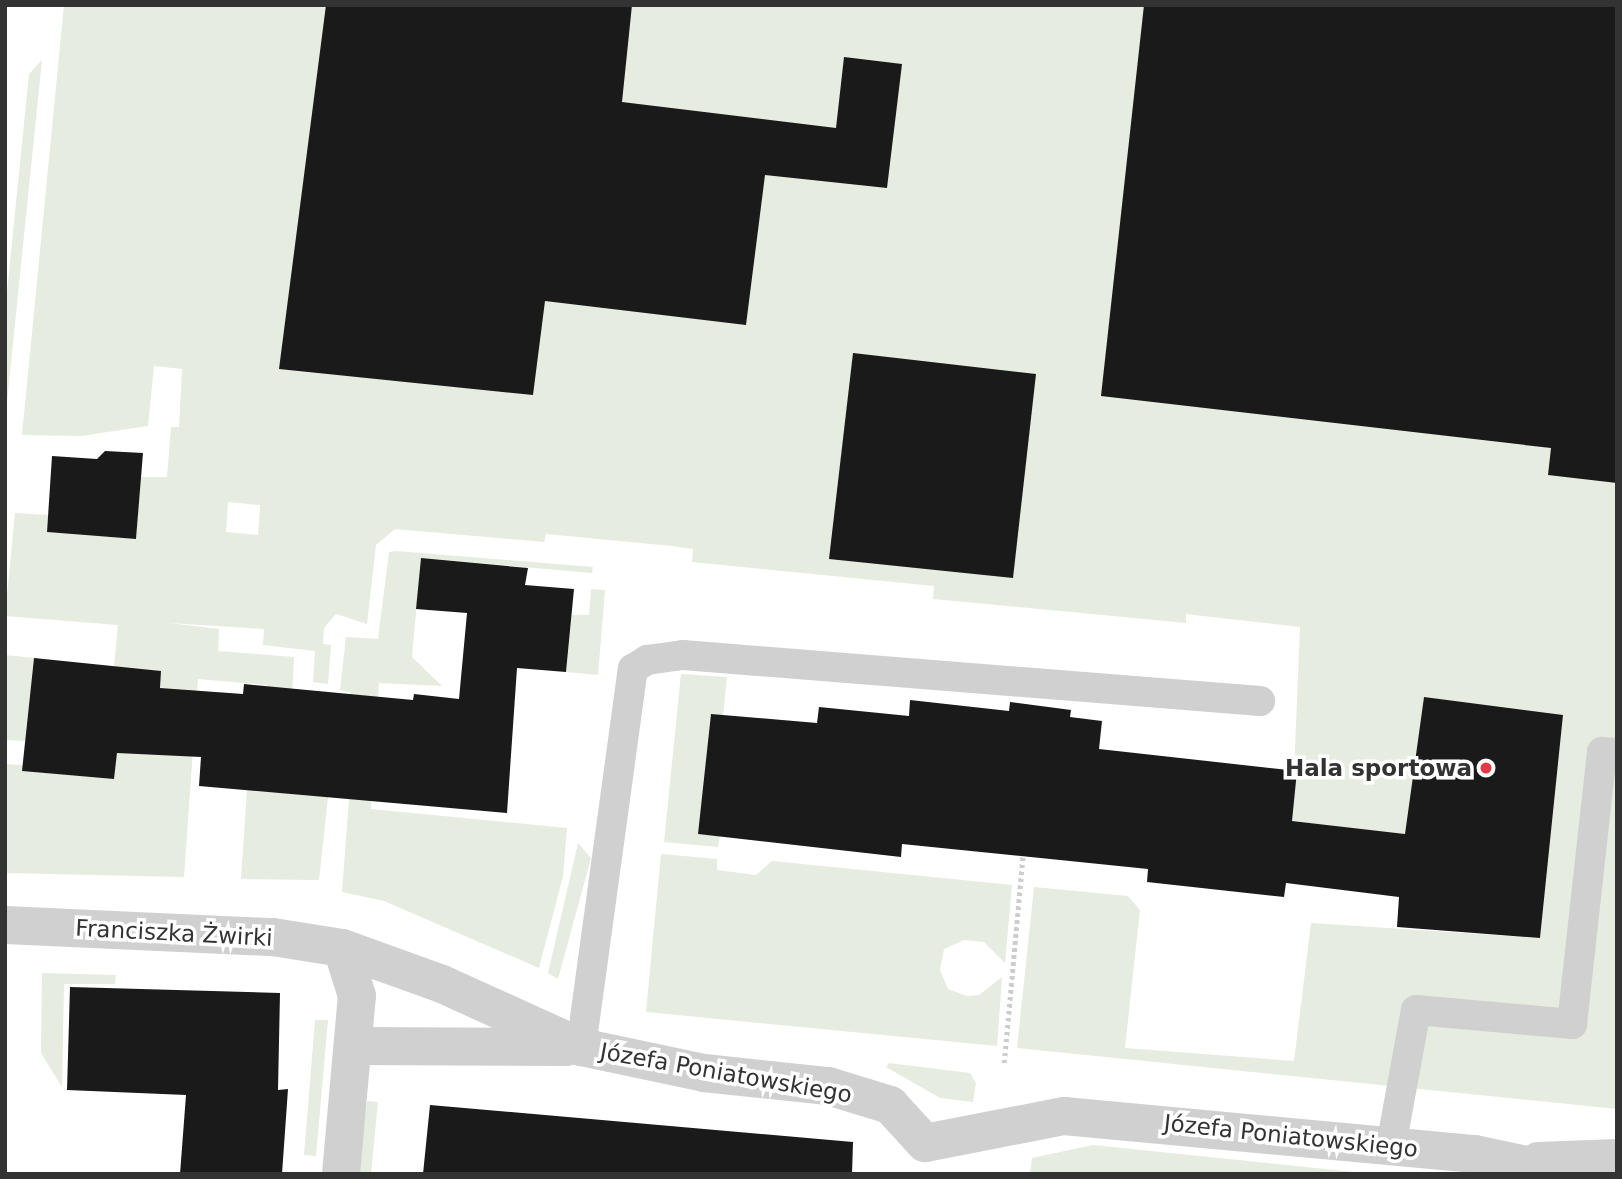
<!DOCTYPE html>
<html>
<head>
<meta charset="utf-8">
<style>
	body { margin:0 }
	#map { position:relative; width:1622px; height:1179px; overflow:hidden; background:#fff; font-family:"DejaVu Sans",sans-serif }
	div>[style] { position:absolute }
	[style*='--x'] { left:calc(var(--x)*1px); top:calc(var(--y)*1px); width:calc(var(--w)*1px); rotate:calc(var(--a)*1deg) }
	.green>* { inset:0; background:#e6ecdf }
	.building>* { inset:0; background:#1a1a1a }
	.path>* { height:4.5px; margin-top:-2.25px; transform-origin:0; background:repeating-linear-gradient(90deg,#cdcdcd 0 3.5px,transparent 0 7px) }
	.lane>* { height:30px; margin:-15px; padding:0 15px; transform-origin:15px; border-radius:15px; background:#d0d0d0 }
	.street>* { height:38px; margin:-19px; padding:0 19px; transform-origin:19px; border-radius:19px; background:#d0d0d0 }
	.dots>* { width:19px; height:19px; translate:-50% -50%; box-sizing:border-box; border:4px solid #fff; border-radius:50% }
	span { translate:-50% -50%; white-space:nowrap; text-align:center; line-height:1.15; -webkit-text-stroke:7px #fff; paint-order:stroke }
	.poi-label { font-size:23px; color:#333; font-weight:700 }
	.right { translate:-100% -50%; text-align:right }
	.street-label { font-size:23px; color:#333 }
	.frame { position:absolute; inset:0; border:7px solid #333; pointer-events:none }
</style>
</head>
<body>
<div id="map">
	<div class="green">
		<i style="clip-path:polygon(evenodd,64px 5px,1617px 5px,1617px 1109px,1017px 1048px,1034px 887px,1128px 896px,1140px 910px,1125px 1048px,1294px 1061px,1311px 923px,1540px 938px,1563px 716px,1424px 697px,1405px 834px,1292px 821px,1300px 627px,1186px 614px,1186px 623px,933px 599px,934px 586px,692px 562px,693px 549px,672px 546px,546px 534px,544px 542px,395px 529px,376px 545px,367px 624px,336px 614px,324px 628px,323px 644px,331px 645px,328px 684px,313px 682px,315px 651px,263px 645px,264px 629px,169px 623px,219px 629px,218px 651px,294px 657px,292px 699px,267px 697px,267px 685px,198px 679px,184px 877px,5px 873px,5px 764px,23px 765px,23px 771px,114px 779px,126px 667px,114px 667px,118px 625px,5px 616px,15px 513px,48px 515px,47px 532px,136px 539px,141px 477px,167px 477px,171px 427px,179px 427px,182px 369px,154px 366px,148px 426px,81px 436px,22px 435px,64px 5px,228px 502px,260px 505px,258px 535px,226px 532px,228px 502px)"></i>
		<i style="clip-path:polygon(42px 60px,12px 353px,5px 423px,5px 312px,29px 74px)"></i>
		<i style="clip-path:polygon(389px 552px,396px 551px,593px 567px,592px 573px,421px 558px,412px 657px,442px 686px,379px 683px,377px 708px,349px 705px,350px 692px,340px 690px,346px 637px,378px 639px)"></i>
		<i style="clip-path:polygon(591px 589px,605px 590px,598px 675px,566px 672px,572px 615px,589px 615px)"></i>
		<i style="clip-path:polygon(5px 655px,34px 658px,25px 741px,5px 740px)"></i>
		<i style="clip-path:polygon(681px 674px,727px 677px,723px 716px,711px 715px,699px 834px,720px 836px,718px 847px,664px 842px)"></i>
		<i style="clip-path:polygon(247px 790px,328px 797px,319px 880px,241px 879px)"></i>
		<i style="clip-path:polygon(349px 799px,371px 800px,371px 809px,567px 828px,563px 876px,539px 968px,384px 901px,342px 892px)"></i>
		<i style="clip-path:polygon(578px 843px,591px 858px,558px 979px,548px 973px)"></i>
		<i style="clip-path:polygon(661px 854px,717px 859px,717px 870px,756px 875px,772px 861px,1012px 885px,1005px 963px,984px 942px,964px 940px,944px 949px,940px 970px,948px 989px,967px 996px,979px 995px,1002px 977px,997px 1046px,646px 1012px)"></i>
		<i style="clip-path:polygon(42px 973px,116px 975px,115px 984px,64px 984px,62px 1087px,41px 1053px)"></i>
		<i style="clip-path:polygon(315px 1020px,328px 1020px,316px 1156px,304px 1155px)"></i>
		<i style="clip-path:polygon(889px 1063px,970px 1073px,976px 1083px,973px 1102px,940px 1098px,886px 1067px)"></i>
		<i style="clip-path:polygon(367px 1101px,378px 1102px,371px 1174px,358px 1174px)"></i>
		<i style="clip-path:polygon(1093px 1145px,1373px 1174px,1030px 1174px,1032px 1158px)"></i>
	</div>
	<div class="building">
		<i style="clip-path:polygon(326px 5px,632px 5px,622px 102px,836px 128px,844px 57px,902px 64px,887px 188px,765px 175px,746px 325px,545px 301px,533px 395px,279px 369px)"></i>
		<i style="clip-path:polygon(1144px 5px,1617px 5px,1617px 483px,1548px 475px,1551px 448px,1101px 396px)"></i>
		<i style="clip-path:polygon(853px 353px,1036px 374px,1013px 578px,829px 559px)"></i>
		<i style="clip-path:polygon(105px 451px,143px 453px,136px 539px,47px 532px,52px 456px,97px 459px)"></i>
		<i style="clip-path:polygon(421px 558px,528px 568px,525px 585px,574px 589px,566px 672px,517px 668px,507px 813px,199px 786px,201px 757px,117px 753px,114px 779px,22px 771px,34px 658px,161px 671px,160px 688px,243px 694px,244px 684px,413px 700px,414px 694px,459px 699px,467px 613px,416px 609px)"></i>
		<i style="clip-path:polygon(1424px 697px,1563px 715px,1540px 938px,1397px 927px,1399px 897px,1286px 883px,1284px 897px,1147px 882px,1148px 869px,902px 844px,901px 857px,698px 834px,711px 714px,817px 723px,819px 707px,909px 716px,910px 700px,1009px 711px,1010px 702px,1071px 710px,1070px 717px,1102px 721px,1099px 749px,1297px 771px,1292px 821px,1405px 834px)"></i>
		<i style="clip-path:polygon(70px 987px,280px 993px,278px 1090px,288px 1089px,282px 1174px,180px 1174px,186px 1095px,67px 1090px)"></i>
		<i style="clip-path:polygon(430px 1105px,853px 1142px,852px 1174px,423px 1174px)"></i>
	</div>
	<div class="path">
		<i style="--x:1004;--y:1063;--w:208;--a:-84.8"></i>
	</div>
	<div class="lane">
		<i style="--x:581;--y:1047;--w:382;--a:-82.2"></i>
		<i style="--x:633;--y:669;--w:17;--a:-33"></i>
		<i style="--x:647;--y:660;--w:36;--a:-8"></i>
		<i style="--x:683;--y:655;--w:579;--a:4.56"></i>
		<i style="--x:1391;--y:1146;--w:138;--a:-79.6"></i>
		<i style="--x:1416;--y:1010;--w:157;--a:5.1"></i>
		<i style="--x:1572;--y:1024;--w:274;--a:-83.7"></i>
		<i style="--x:1602;--y:752;--w:15;--a:4"></i>
	</div>
	<div class="street">
		<i style="--x:5;--y:925;--w:268;--a:2.6"></i>
		<i style="--x:273;--y:937;--w:70;--a:9.1"></i>
		<i style="--x:342;--y:948;--w:106;--a:19.8"></i>
		<i style="--x:442;--y:984;--w:153;--a:24.4"></i>
		<i style="--x:581;--y:1047;--w:126;--a:11.9"></i>
		<i style="--x:704;--y:1073;--w:125;--a:6"></i>
		<i style="--x:828;--y:1086;--w:65;--a:17"></i>
		<i style="--x:890;--y:1105;--w:52;--a:47.4"></i>
		<i style="--x:355;--y:1046;--w:211;--a:0.3"></i>
		<i style="--x:925;--y:1143;--w:142;--a:-11"></i>
		<i style="--x:1064;--y:1116;--w:413;--a:5.3"></i>
		<i style="--x:1475;--y:1154;--w:96;--a:12"></i>
		<i style="--x:1538;--y:1161;--w:79;--a:-2.2"></i>
		<i style="--x:341;--y:1174;--w:179;--a:-84.9"></i>
		<i style="--x:357;--y:996;--w:50;--a:-107.4"></i>
	</div>
	<div class="dots">
		<i style="left:1486px;top:768px;background:#e63946"></i>
	</div>
	<div class="poi-label">
		<span class="right" style="left:1472px;top:768px">Hala sportowa</span>
	</div>
	<div class="street-label">
		<span style="left:174px;top:933px;rotate:3deg">Franciszka Żwirki</span>
		<span style="left:726px;top:1073px;rotate:10deg">Józefa Poniatowskiego</span>
		<span style="left:1291px;top:1136px;rotate:6deg">Józefa Poniatowskiego</span>
	</div>
	<div class="frame"></div>
</div>
</body>
</html>
